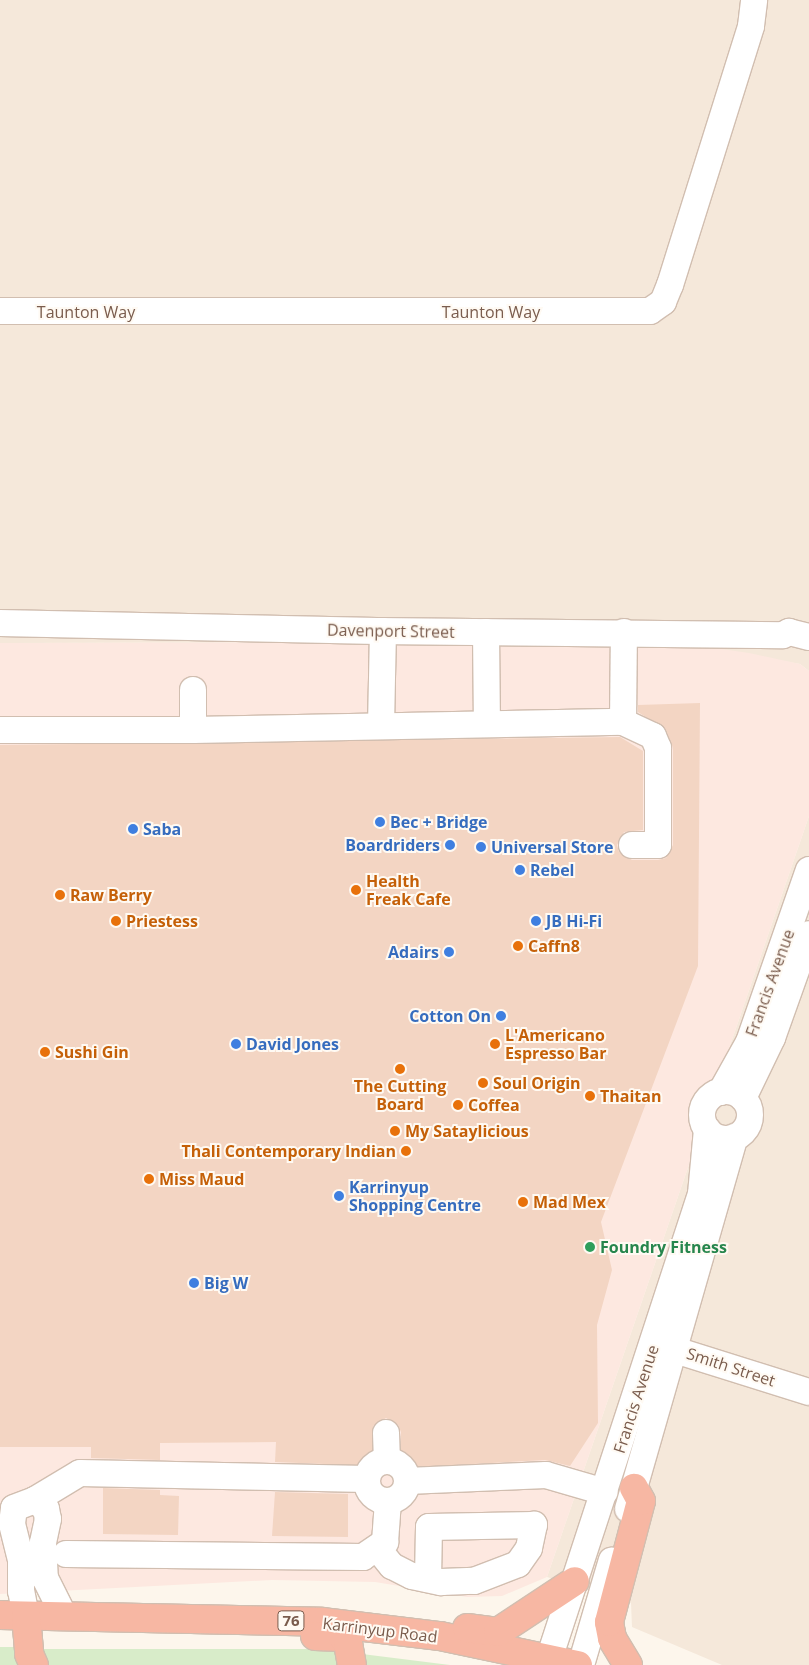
<!DOCTYPE html>
<html>
<head>
<meta charset="utf-8">
<style>
	body { margin:0 }
	#map { position:relative; width:809px; height:1665px; overflow:hidden; background:#fdf6ec; font-family:"Open Sans",sans-serif }
	div>[style] { position:absolute }
	[style*='--x'] { left:calc(var(--x)*1px); top:calc(var(--y)*1px); width:calc(var(--w)*1px); rotate:calc(var(--a)*1deg) }
	.residential>* { inset:0; background:#f5e8da }
	.commercial>* { inset:0; background:#fde8e0 }
	.green>* { inset:0; background:#d8ecc9 }
	.building>* { inset:0; background:#f3d5c3 }
	.roads { filter:drop-shadow(1px 0 #d1beb0) drop-shadow(-1px 0 #d1beb0) drop-shadow(0 1px #d1beb0) drop-shadow(0 -1px #d1beb0) }
	.minor>* { height:26px; margin:-13px; padding:0 13px; transform-origin:13px; border-radius:13px; background:#fff }
	.minor>.ring { margin:-13px; padding:0; box-sizing:content-box; background:none; border:26px solid #fff; border-radius:50% }
	.highway>* { height:28px; margin:-14px; padding:0 14px; transform-origin:14px; border-radius:14px; background:#f7b7a3 }
	.dots>* { width:14px; height:14px; translate:-50% -50%; box-sizing:border-box; border:2px solid #fffaf3; border-radius:50% }
	span { translate:-50% -50%; white-space:nowrap; text-align:center; line-height:1.15; -webkit-text-stroke:4px #fffaf3; paint-order:stroke }
	.shield-label span { padding:1px 4px; background:#fffaf3; border:1px solid; border-radius:4px; -webkit-text-stroke-width:0 }
	.shield-label { font-size:15px; color:#7a5c4d; font-weight:700 }
	.street-label { font-size:16px; color:#7a5c4d }
	.shop-label { font-size:16px; color:#366cbe; font-weight:700 }
	.left { translate:0 -50%; text-align:left }
	.right { translate:-100% -50%; text-align:right }
	.food-label { font-size:16px; color:#c56008; font-weight:700 }
	.leisure-label { font-size:16px; color:#27864d; font-weight:700 }
</style>
</head>
<body>
<div id="map">
	<div class="residential">
		<i style="clip-path:polygon(0 0,809px 0,809px 671px,800px 664px,674px 642px,0 643px)"></i>
		<i style="clip-path:polygon(809px 816px,809px 1665px,722px 1665px,632px 1627px,631px 1603px,547px 1577px)"></i>
	</div>
	<div class="commercial">
		<i style="clip-path:polygon(674px 642px,749px 653px,800px 664px,809px 671px,809px 816px,547px 1577px,502px 1596px,467px 1597px,375px 1582px,272px 1580px,0 1594px,0 643px)"></i>
	</div>
	<div class="green">
		<i style="clip-path:polygon(0 1647px,15px 1647px,20px 1665px,0 1665px)"></i>
		<i style="clip-path:polygon(43px 1649px,322px 1649px,450px 1665px,49px 1665px)"></i>
	</div>
	<div class="building">
		<i style="clip-path:polygon(700px 703px,698px 966px,601px 1222px,612px 1270px,597px 1325px,598px 1423px,570px 1466px,545px 1460px,400px 1468px,401px 1432px,398px 1425px,386px 1418px,373px 1426px,373px 1466px,275px 1462px,276px 1442px,160px 1443px,160px 1460px,91px 1458px,91px 1447px,0 1447px,0 745px,620px 737px,643px 751px,643px 830px,624px 832px,617px 845px,619px 852px,632px 860px,658px 860px,666px 858px,673px 845px,673px 748px,666px 730px,638px 712px,638px 705px)"></i>
		<i style="clip-path:polygon(103px 1488px,160px 1490px,160px 1495px,179px 1496px,178px 1535px,103px 1534px)"></i>
		<i style="clip-path:polygon(275px 1492px,348px 1494px,348px 1537px,272px 1536px)"></i>
	</div>
	<div class="roads">
		<div class="minor">
			<i style="--x:0;--y:311;--w:650;--a:0"></i>
			<i style="--x:650;--y:311;--w:16;--a:-35"></i>
			<i style="--x:663;--y:302;--w:18;--a:-68"></i>
			<i style="--x:670;--y:285;--w:271;--a:-72.6"></i>
			<i style="--x:751;--y:26;--w:26;--a:-83"></i>
			<i style="--x:0;--y:623;--w:377;--a:1.2"></i>
			<i style="--x:377;--y:631;--w:406;--a:0.6"></i>
			<i style="--x:783;--y:635;--w:7;--a:-27"></i>
			<i style="--x:789;--y:632;--w:21;--a:14"></i>
			<i style="--x:486;--y:632;--w:92;--a:89.4"></i>
			<i style="--x:623;--y:722;--w:90;--a:-89.4"></i>
			<i style="--x:381;--y:726;--w:95;--a:-88.8"></i>
			<i style="--x:0;--y:730;--w:193;--a:0"></i>
			<i style="--x:193;--y:730;--w:40;--a:-90"></i>
			<i style="--x:193;--y:730;--w:430;--a:-1.1"></i>
			<i style="--x:623;--y:722;--w:33;--a:25"></i>
			<i style="--x:653;--y:736;--w:13;--a:67"></i>
			<i style="--x:658;--y:748;--w:97;--a:90"></i>
			<i style="--x:658;--y:845;--w:26;--a:180"></i>
			<i class="ring" style="left:702px;top:1091px;width:22px;height:22px"></i>
			<i style="--x:721;--y:1092;--w:57;--a:-60.8"></i>
			<i style="--x:749;--y:1042;--w:182;--a:-70.8"></i>
			<i style="--x:743;--y:1098;--w:67;--a:-64.2"></i>
			<i style="--x:772;--y:1038;--w:110;--a:-70.4"></i>
			<i style="--x:659;--y:1345;--w:157;--a:17.4"></i>
			<i style="--x:386;--y:1433;--w:28;--a:88"></i>
			<i class="ring" style="left:367px;top:1461px;width:14px;height:14px"></i>
			<i style="--x:407;--y:1481;--w:139;--a:-2.5"></i>
			<i style="--x:546;--y:1475;--w:61;--a:16.1"></i>
			<i style="--x:35;--y:1500;--w:52;--a:-31"></i>
			<i style="--x:80;--y:1473;--w:286;--a:1.2"></i>
			<i style="--x:628;--y:1509;--w:387;--a:-74"></i>
			<i style="--x:378;--y:1549;--w:22;--a:51"></i>
			<i style="--x:392;--y:1566;--w:22;--a:27"></i>
			<i style="--x:412;--y:1576;--w:30;--a:12"></i>
			<i style="--x:441;--y:1582;--w:33;--a:-2"></i>
			<i style="--x:474;--y:1581;--w:47;--a:-21.1"></i>
			<i style="--x:518;--y:1564;--w:19;--a:-55"></i>
			<i style="--x:529;--y:1548;--w:24;--a:-78"></i>
			<i style="--x:534;--y:1525;--w:105;--a:178.9"></i>
			<i style="--x:429;--y:1527;--w:52;--a:91.1"></i>
			<i style="--x:66;--y:1554;--w:297;--a:0.6"></i>
			<i style="--x:363;--y:1557;--w:27;--a:-34"></i>
			<i style="--x:385;--y:1542;--w:41;--a:-85.8"></i>
			<i style="--x:26;--y:1616;--w:25;--a:-101"></i>
			<i style="--x:21;--y:1591;--w:31;--a:-90"></i>
			<i style="--x:21;--y:1560;--w:38;--a:-104"></i>
			<i style="--x:12;--y:1523;--w:15;--a:-82"></i>
			<i style="--x:14;--y:1508;--w:22;--a:-21"></i>
			<i style="--x:35;--y:1500;--w:14;--a:39"></i>
			<i style="--x:46;--y:1509;--w:10;--a:79"></i>
			<i style="--x:48;--y:1519;--w:25;--a:102"></i>
			<i style="--x:43;--y:1543;--w:35;--a:87"></i>
			<i style="--x:45;--y:1578;--w:40;--a:63.4"></i>
			<i style="--x:547;--y:1665;--w:496;--a:-71.9"></i>
			<i style="--x:701;--y:1194;--w:65;--a:-84.7"></i>
			<i style="--x:581;--y:1665;--w:109;--a:-73.6"></i>
		</div>
		<div class="highway">
			<i style="--x:0;--y:1615;--w:322;--a:1.2"></i>
			<i style="--x:322;--y:1622;--w:119;--a:6.8"></i>
			<i style="--x:440;--y:1636;--w:141;--a:11.9"></i>
			<i style="--x:26;--y:1616;--w:38;--a:85"></i>
			<i style="--x:29;--y:1654;--w:12;--a:66"></i>
			<i style="--x:467;--y:1628;--w:31;--a:7"></i>
			<i style="--x:498;--y:1632;--w:92;--a:-33.5"></i>
			<i style="--x:315;--y:1636;--w:28;--a:2"></i>
			<i style="--x:343;--y:1637;--w:8;--a:50"></i>
			<i style="--x:348;--y:1643;--w:22;--a:80"></i>
			<i style="--x:628;--y:1665;--w:31;--a:-121"></i>
			<i style="--x:612;--y:1638;--w:16;--a:-101"></i>
			<i style="--x:609;--y:1622;--w:125;--a:-75.2"></i>
			<i style="--x:641;--y:1501;--w:15;--a:-118"></i>
		</div>
	</div>
	<div class="dots">
		<i style="left:380px;top:822px;background:#3f7fe0"></i>
		<i style="left:133px;top:829px;background:#3f7fe0"></i>
		<i style="left:450px;top:845px;background:#3f7fe0"></i>
		<i style="left:481px;top:847px;background:#3f7fe0"></i>
		<i style="left:520px;top:870px;background:#3f7fe0"></i>
		<i style="left:356px;top:890px;background:#e8710a"></i>
		<i style="left:60px;top:895px;background:#e8710a"></i>
		<i style="left:116px;top:921px;background:#e8710a"></i>
		<i style="left:536px;top:921px;background:#3f7fe0"></i>
		<i style="left:518px;top:946px;background:#e8710a"></i>
		<i style="left:449px;top:952px;background:#3f7fe0"></i>
		<i style="left:501px;top:1016px;background:#3f7fe0"></i>
		<i style="left:236px;top:1044px;background:#3f7fe0"></i>
		<i style="left:495px;top:1044px;background:#e8710a"></i>
		<i style="left:45px;top:1052px;background:#e8710a"></i>
		<i style="left:400px;top:1069px;background:#e8710a"></i>
		<i style="left:483px;top:1083px;background:#e8710a"></i>
		<i style="left:590px;top:1096px;background:#e8710a"></i>
		<i style="left:458px;top:1105px;background:#e8710a"></i>
		<i style="left:395px;top:1131px;background:#e8710a"></i>
		<i style="left:406px;top:1151px;background:#e8710a"></i>
		<i style="left:149px;top:1179px;background:#e8710a"></i>
		<i style="left:339px;top:1196px;background:#3f7fe0"></i>
		<i style="left:523px;top:1202px;background:#e8710a"></i>
		<i style="left:590px;top:1247px;background:#2e9e5b"></i>
		<i style="left:194px;top:1283px;background:#3f7fe0"></i>
	</div>
	<div class="shield-label">
		<span style="left:291px;top:1621px">76</span>
	</div>
	<div class="street-label">
		<span style="left:86px;top:312px">Taunton Way</span>
		<span style="left:491px;top:312px">Taunton Way</span>
		<span style="left:391px;top:631px;rotate:1deg">Davenport Street</span>
		<span style="left:770px;top:983px;rotate:-70deg">Francis Avenue</span>
		<span style="left:731px;top:1367px;rotate:18deg">Smith Street</span>
		<span style="left:636px;top:1399px;rotate:-72deg">Francis Avenue</span>
		<span style="left:380px;top:1630px;rotate:7deg">Karrinyup Road</span>
	</div>
	<div class="shop-label">
		<span class="left" style="left:390px;top:822px">Bec + Bridge</span>
		<span class="left" style="left:143px;top:829px">Saba</span>
		<span class="right" style="left:440px;top:845px">Boardriders</span>
		<span class="left" style="left:491px;top:847px">Universal Store</span>
		<span class="left" style="left:530px;top:870px">Rebel</span>
		<span class="left" style="left:546px;top:921px">JB Hi-Fi</span>
		<span class="right" style="left:439px;top:952px">Adairs</span>
		<span class="right" style="left:491px;top:1016px">Cotton On</span>
		<span class="left" style="left:246px;top:1044px">David Jones</span>
		<span class="left" style="left:349px;top:1196px">Karrinyup<br>Shopping Centre</span>
		<span class="left" style="left:204px;top:1283px">Big W</span>
	</div>
	<div class="food-label">
		<span class="left" style="left:366px;top:890px">Health<br>Freak Cafe</span>
		<span class="left" style="left:70px;top:895px">Raw Berry</span>
		<span class="left" style="left:126px;top:921px">Priestess</span>
		<span class="left" style="left:528px;top:946px">Caffn8</span>
		<span class="left" style="left:505px;top:1044px">L'Americano<br>Espresso Bar</span>
		<span class="left" style="left:55px;top:1052px">Sushi Gin</span>
		<span class="left" style="left:493px;top:1083px">Soul Origin</span>
		<span style="left:400px;top:1095px">The Cutting<br>Board</span>
		<span class="left" style="left:600px;top:1096px">Thaitan</span>
		<span class="left" style="left:468px;top:1105px">Coffea</span>
		<span class="left" style="left:405px;top:1131px">My Sataylicious</span>
		<span class="right" style="left:396px;top:1151px">Thali Contemporary Indian</span>
		<span class="left" style="left:159px;top:1179px">Miss Maud</span>
		<span class="left" style="left:533px;top:1202px">Mad Mex</span>
	</div>
	<div class="leisure-label">
		<span class="left" style="left:600px;top:1247px">Foundry Fitness</span>
	</div>
</div>
</body>
</html>
